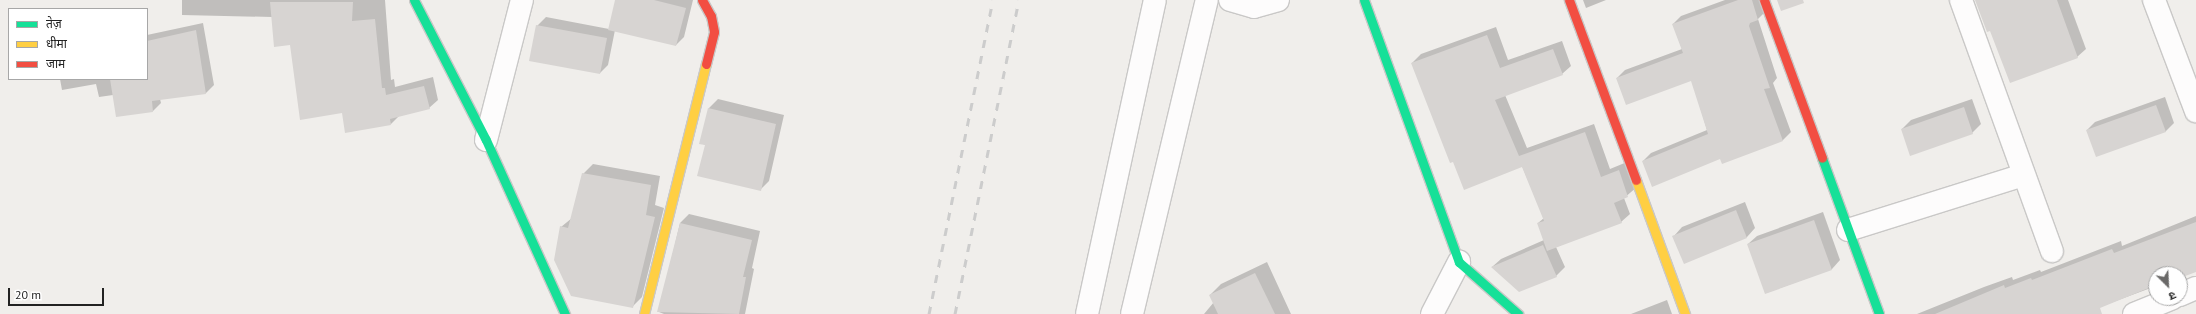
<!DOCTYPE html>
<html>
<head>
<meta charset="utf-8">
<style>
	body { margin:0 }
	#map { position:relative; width:2196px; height:314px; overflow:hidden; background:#f0eeeb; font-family:"PT Sans","Noto Sans Devanagari",sans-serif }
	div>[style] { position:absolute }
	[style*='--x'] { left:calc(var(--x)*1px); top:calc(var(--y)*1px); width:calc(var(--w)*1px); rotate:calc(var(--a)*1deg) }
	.shadow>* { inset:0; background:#0003 }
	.building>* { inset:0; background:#d7d4d2 }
	.roads { filter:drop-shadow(1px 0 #c9c8c7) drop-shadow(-1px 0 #c9c8c7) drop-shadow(0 1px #c9c8c7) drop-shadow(0 -1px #c9c8c7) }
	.street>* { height:22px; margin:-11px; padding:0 11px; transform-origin:11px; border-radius:11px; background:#fdfcfc }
	.fast>* { height:9px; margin:-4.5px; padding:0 4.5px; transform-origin:4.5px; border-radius:4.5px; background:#16e098 }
	.slow>* { height:9px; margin:-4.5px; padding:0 4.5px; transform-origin:4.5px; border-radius:4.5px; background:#ffcf43 }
	.jam>* { height:9px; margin:-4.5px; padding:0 4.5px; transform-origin:4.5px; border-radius:4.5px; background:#f24e42 }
	.rail>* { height:3px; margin-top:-1.5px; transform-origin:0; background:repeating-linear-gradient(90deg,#ccc 0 8px,transparent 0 16px) }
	span { translate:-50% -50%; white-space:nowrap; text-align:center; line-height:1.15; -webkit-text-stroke:3.5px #fff; paint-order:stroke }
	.legend { position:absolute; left:8px; top:8px; width:140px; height:72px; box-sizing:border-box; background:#fff; border:1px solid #a7a7a7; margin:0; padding:5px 7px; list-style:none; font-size:12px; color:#222 }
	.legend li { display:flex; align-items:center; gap:8px; height:20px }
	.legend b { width:20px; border:1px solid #a7a7a7 }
	.north { position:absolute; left:2148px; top:266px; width:40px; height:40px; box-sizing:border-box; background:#fff; border:1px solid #a7a7a7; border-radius:50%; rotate:156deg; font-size:11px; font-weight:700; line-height:16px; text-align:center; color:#222 }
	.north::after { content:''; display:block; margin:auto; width:14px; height:18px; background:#6a6968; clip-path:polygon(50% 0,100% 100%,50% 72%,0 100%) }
	.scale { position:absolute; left:8px; top:288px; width:96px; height:18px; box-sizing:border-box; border:2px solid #222; border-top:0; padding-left:5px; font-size:12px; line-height:14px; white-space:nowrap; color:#222; -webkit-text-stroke:3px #fff; paint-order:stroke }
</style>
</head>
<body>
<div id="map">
	<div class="shadow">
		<i style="clip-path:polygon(182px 0,385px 0,391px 80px,394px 79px,395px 87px,433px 77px,438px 100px,429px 108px,399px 116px,391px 124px,343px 112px,272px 17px,182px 15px)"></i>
		<i style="clip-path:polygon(616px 0,693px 0,684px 37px,676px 45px,615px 30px,608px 65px,600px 73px,537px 26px,546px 17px,609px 29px)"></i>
		<i style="clip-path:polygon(1583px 0,1606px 0,1586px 8px)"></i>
		<i style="clip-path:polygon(1725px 0,1762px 0,1766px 11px,1758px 19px,1777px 78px,1773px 83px,1791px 132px,1783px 140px,1721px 158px,1643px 161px,1651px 153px,1707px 130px,1692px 80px,1617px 78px,1625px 70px,1682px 49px,1673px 24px,1681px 16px)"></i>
		<i style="clip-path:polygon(1979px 0,2068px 0,2086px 49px,2077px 57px)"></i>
		<i style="clip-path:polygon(203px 23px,214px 85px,206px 93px,160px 99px,161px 103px,153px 111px,113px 95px,99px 97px,96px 84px,62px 90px,60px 79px,147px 79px,147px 35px)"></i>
		<i style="clip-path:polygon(1496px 27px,1508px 60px,1562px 41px,1571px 66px,1562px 74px,1505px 95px,1527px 148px,1594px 124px,1610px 169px,1627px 162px,1637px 187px,1624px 198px,1630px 214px,1621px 222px,1556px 247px,1565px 267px,1556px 276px,1492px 267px,1501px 259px,1544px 240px,1538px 223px,1544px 218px,1522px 166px,1412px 63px,1421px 54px)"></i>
		<i style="clip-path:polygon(2165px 97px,2174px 123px,2165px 132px,2087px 130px,2095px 122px)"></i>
		<i style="clip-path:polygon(718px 99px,784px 115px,769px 181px,760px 190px,706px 145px,700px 143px,709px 108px)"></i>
		<i style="clip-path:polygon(1972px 99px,1981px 124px,1972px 133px,1902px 129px,1911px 120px)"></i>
		<i style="clip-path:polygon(593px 164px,660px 176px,655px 205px,664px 208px,642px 297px,632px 307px,561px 227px,572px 218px,583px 174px)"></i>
		<i style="clip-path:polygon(1745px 202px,1755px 228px,1747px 237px,1684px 262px,1674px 236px,1682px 227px)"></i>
		<i style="clip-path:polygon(1823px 212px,1840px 260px,1832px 269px,1766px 293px,1748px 244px,1757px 236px)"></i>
		<i style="clip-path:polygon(689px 214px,760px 231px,752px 268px,754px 269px,745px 314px,664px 314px,659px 312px,680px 223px)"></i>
		<i style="clip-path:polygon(2196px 216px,2196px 270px,2180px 277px,2180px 274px,2156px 274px,2156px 286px,2081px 314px,1917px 314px,1984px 287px,2012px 277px,2013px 280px,2040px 270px,2041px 272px,2121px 241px,2122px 246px)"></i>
		<i style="clip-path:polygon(1267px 262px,1291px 314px,1204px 314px,1214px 302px,1210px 295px,1221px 284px)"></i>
		<i style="clip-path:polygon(1667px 300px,1672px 314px,1631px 314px)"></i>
	</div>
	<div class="building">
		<i style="clip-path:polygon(615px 0,654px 0,686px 8px,676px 46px,608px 30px)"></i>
		<i style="clip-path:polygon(1738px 0,1752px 0,1758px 20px,1750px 23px,1749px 26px,1770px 88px,1764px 89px,1783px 141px,1722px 164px,1720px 159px,1652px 187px,1642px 161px,1708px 134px,1691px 81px,1626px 105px,1616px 78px,1683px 53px,1672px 24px)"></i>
		<i style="clip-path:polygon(1777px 0,1803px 0,1804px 3px,1781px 11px)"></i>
		<i style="clip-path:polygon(1975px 0,2057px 0,2078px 58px,2010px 83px,1990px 31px,1987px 32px)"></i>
		<i style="clip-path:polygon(270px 2px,353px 2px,352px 21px,375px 19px,382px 88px,385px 88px,386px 95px,424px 86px,430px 109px,390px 119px,391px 125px,345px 133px,342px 113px,300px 120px,290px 45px,274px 47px)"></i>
		<i style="clip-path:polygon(536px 25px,607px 38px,600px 74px,529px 61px)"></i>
		<i style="clip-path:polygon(196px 30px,206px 94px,152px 101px,153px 112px,116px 117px,110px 79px,147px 79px,147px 41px)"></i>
		<i style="clip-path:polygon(1487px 35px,1500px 68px,1553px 49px,1563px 75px,1495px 100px,1519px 156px,1585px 132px,1601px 177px,1619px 170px,1628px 197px,1614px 203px,1622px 223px,1547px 251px,1537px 223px,1544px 221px,1522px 167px,1464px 190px,1453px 162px,1450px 163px,1411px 63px)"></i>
		<i style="clip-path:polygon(2156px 105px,2166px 132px,2096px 157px,2086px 130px)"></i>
		<i style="clip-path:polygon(1964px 107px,1973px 134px,1910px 156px,1901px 129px)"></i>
		<i style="clip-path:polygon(708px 108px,776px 124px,761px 191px,697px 176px,705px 145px,699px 144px)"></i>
		<i style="clip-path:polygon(582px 173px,651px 185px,646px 215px,655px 217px,633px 308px,571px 296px,554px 260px,560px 226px,568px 228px)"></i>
		<i style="clip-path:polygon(1736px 210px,1747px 238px,1684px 264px,1672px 236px)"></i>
		<i style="clip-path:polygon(1814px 220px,1832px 270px,1765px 294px,1747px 244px)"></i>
		<i style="clip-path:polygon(2196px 222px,2196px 272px,2180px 278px,2180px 274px,2156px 274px,2156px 285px,2100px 308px,2102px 314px,1935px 314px,2004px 285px,2005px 288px,2031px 278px,2032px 280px,2112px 249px,2114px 253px)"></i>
		<i style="clip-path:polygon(680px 223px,752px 240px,743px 277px,746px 277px,739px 314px,657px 312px)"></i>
		<i style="clip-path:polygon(1543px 245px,1557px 277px,1519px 292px,1491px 267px)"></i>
		<i style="clip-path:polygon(1255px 273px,1275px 314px,1218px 314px,1209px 295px)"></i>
	</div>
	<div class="roads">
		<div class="street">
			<i style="--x:1230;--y:0;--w:25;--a:16"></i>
			<i style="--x:1254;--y:7;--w:25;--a:-16"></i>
			<i style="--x:1961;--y:0;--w:267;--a:70.1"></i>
			<i style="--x:2154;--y:0;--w:119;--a:69.3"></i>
			<i style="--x:486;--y:140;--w:145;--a:-75.6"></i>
			<i style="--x:1848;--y:230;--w:183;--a:-17.4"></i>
			<i style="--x:2180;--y:295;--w:17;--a:-24"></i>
			<i style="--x:1087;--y:314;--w:321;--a:-77.8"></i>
			<i style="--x:1132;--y:314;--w:323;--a:-76.6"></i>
			<i style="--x:1432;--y:314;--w:59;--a:-62.6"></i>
			<i style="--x:2134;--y:314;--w:42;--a:-22.3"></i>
		</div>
		<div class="fast">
			<i style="--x:414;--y:0;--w:157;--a:62.8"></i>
			<i style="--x:486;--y:140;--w:191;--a:65.6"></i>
			<i style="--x:1364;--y:0;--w:279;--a:70.1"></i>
			<i style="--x:1459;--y:262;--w:79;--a:41.4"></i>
			<i style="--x:1822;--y:158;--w:166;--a:69.9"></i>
		</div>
		<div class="slow">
			<i style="--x:1636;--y:180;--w:143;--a:69.9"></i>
			<i style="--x:644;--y:314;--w:258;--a:-76.1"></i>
		</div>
		<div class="jam">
			<i style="--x:702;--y:0;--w:18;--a:61"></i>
			<i style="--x:711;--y:16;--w:16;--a:79"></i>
			<i style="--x:714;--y:32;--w:33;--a:104"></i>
			<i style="--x:1569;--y:0;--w:192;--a:69.6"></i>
			<i style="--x:1764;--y:0;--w:168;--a:69.8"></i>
		</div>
	</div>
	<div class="rail">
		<i style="--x:929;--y:314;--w:320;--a:-78.5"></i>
		<i style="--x:955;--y:314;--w:320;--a:-78.5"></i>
	</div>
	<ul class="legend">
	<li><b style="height:5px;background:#16e098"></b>तेज़</li>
	<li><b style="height:5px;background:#ffcf43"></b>धीमा</li>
	<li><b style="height:5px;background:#f24e42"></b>जाम</li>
	</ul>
	<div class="north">उ</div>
	<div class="scale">20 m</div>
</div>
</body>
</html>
